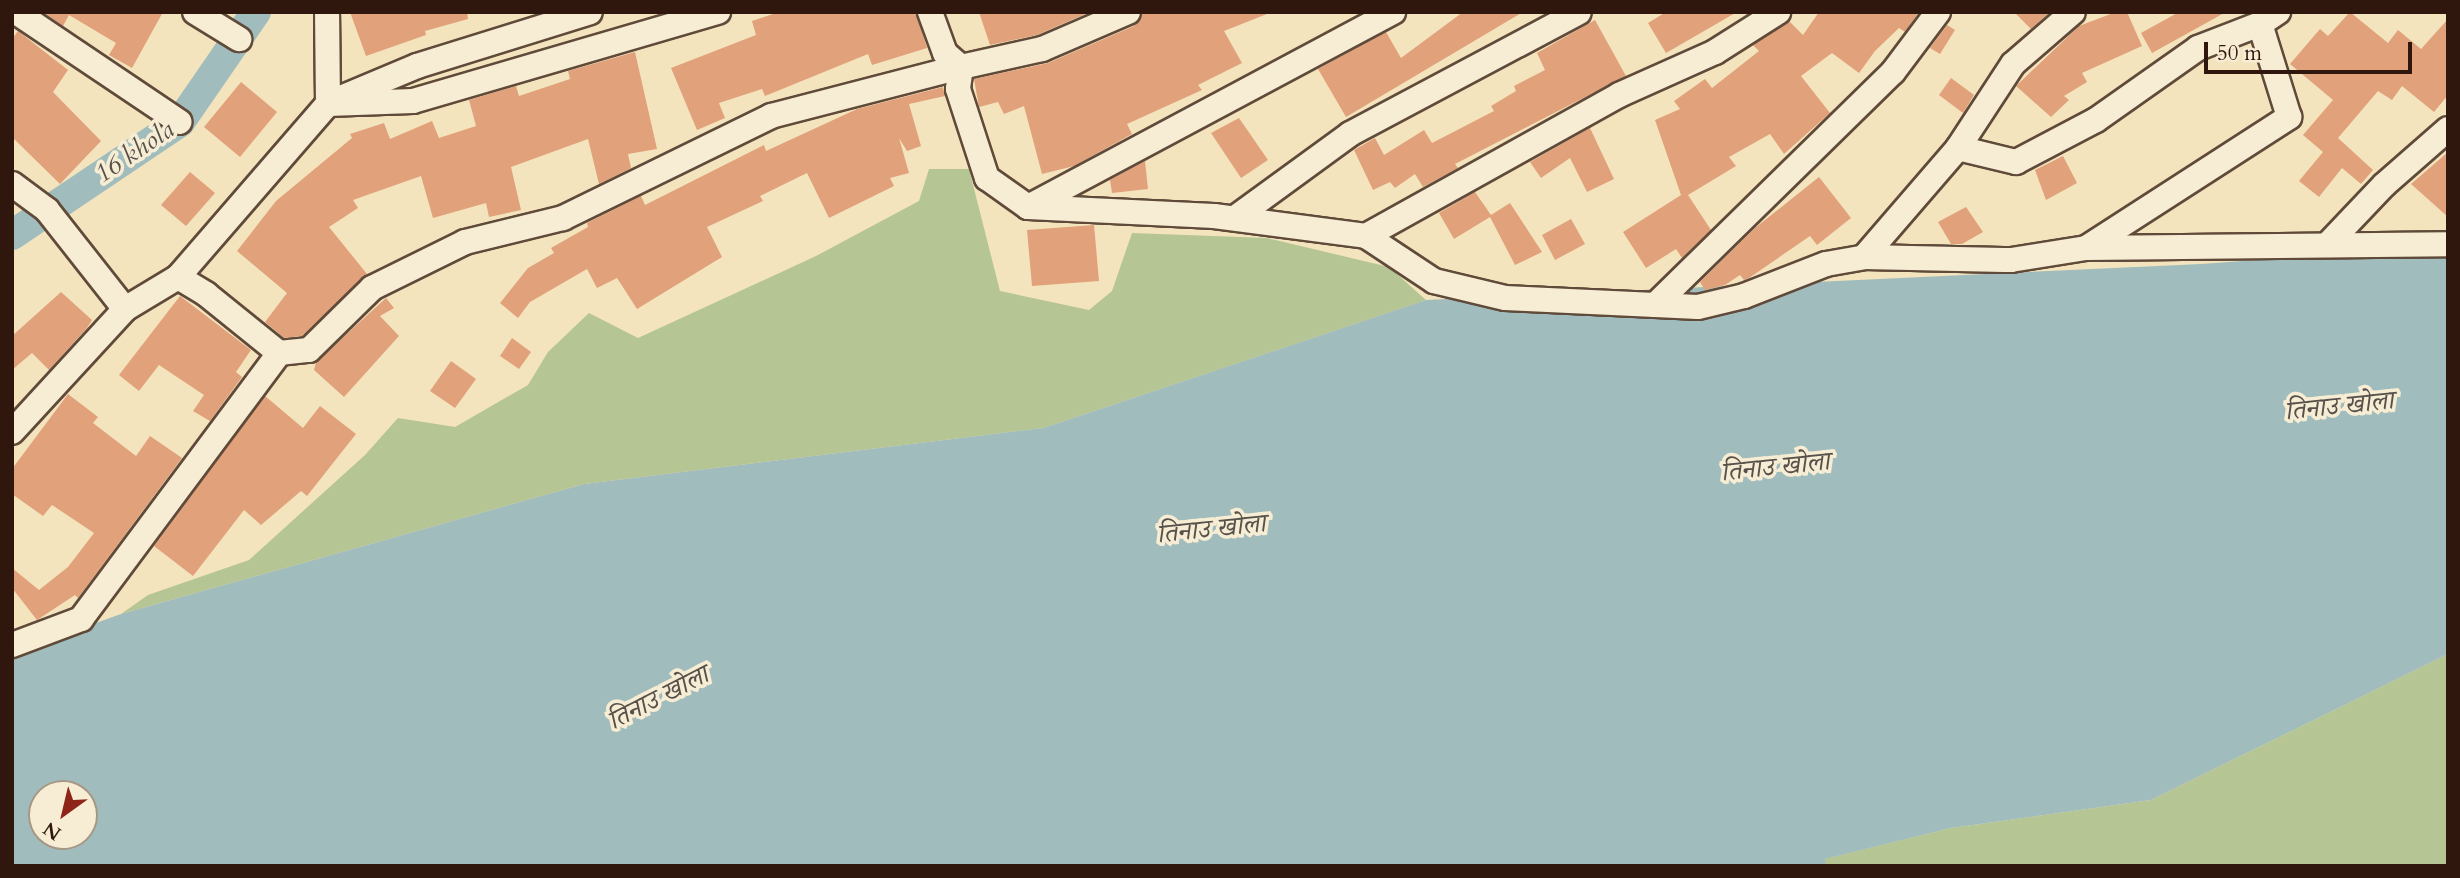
<!DOCTYPE html>
<html>
<head>
<meta charset="utf-8">
<style>
	body { margin:0 }
	#map { position:relative; width:2460px; height:878px; overflow:hidden; background:#f3e4bd; font-family:Cardo,"Noto Serif Devanagari",serif }
	div>[style] { position:absolute }
	[style*='--x'] { left:calc(var(--x)*1px); top:calc(var(--y)*1px); width:calc(var(--w)*1px); rotate:calc(var(--a)*1deg) }
	.green>* { inset:0; background:#b6c594 }
	.water>* { inset:0; background:#a1bcbc }
	.canal>* { height:30px; margin:-15px; padding:0 15px; transform-origin:15px; border-radius:15px; background:#a1bcbc }
	.building>* { inset:0; background:#e1a17b }
	.roads { filter:drop-shadow(2px 0 #604a3a) drop-shadow(-2px 0 #604a3a) drop-shadow(0 2px #604a3a) drop-shadow(0 -2px #604a3a) }
	.minor>* { height:24px; margin:-12px; padding:0 12px; transform-origin:12px; border-radius:12px; background:#f7edd4 }
	span { translate:-50% -50%; white-space:nowrap; text-align:center; line-height:1.15; -webkit-text-stroke:7px #f7edd4; paint-order:stroke }
	.water-label { font-size:26px; color:#57514b; font-style:italic }
	.frame { position:absolute; inset:0; border:14px solid #2f170e; pointer-events:none }
	.north { position:absolute; left:28px; top:780px; width:70px; height:70px; box-sizing:border-box; background:#f7edd4; border:2px solid #a79785; border-radius:50%; rotate:214deg; font-size:19px; font-weight:700; line-height:28px; text-align:center; color:#2f170e }
	.north::after { content:''; display:block; margin:auto; width:24px; height:32px; background:#8f2418; clip-path:polygon(50% 0,100% 100%,50% 72%,0 100%) }
	.scale { position:absolute; left:2204px; top:42px; width:208px; height:32px; box-sizing:border-box; border:4px solid #2f170e; border-top:0; padding-left:9px; font-size:21px; line-height:24px; white-space:nowrap; color:#2f170e; -webkit-text-stroke:5px #f7edd4; paint-order:stroke }
</style>
</head>
<body>
<div id="map">
	<div class="green">
		<i style="clip-path:polygon(929px 169px,969px 169px,1000px 291px,1089px 310px,1112px 291px,1132px 233px,1267px 238px,1389px 267px,1426px 300px,1043px 428px,584px 484px,121px 614px,148px 595px,249px 560px,365px 455px,398px 418px,455px 427px,528px 385px,548px 352px,589px 313px,638px 338px,816px 256px,919px 201px)"></i>
		<i style="clip-path:polygon(2448px 654px,2448px 866px,1826px 866px,1824px 859px,1951px 828px,2151px 800px)"></i>
	</div>
	<div class="water">
		<i style="clip-path:polygon(evenodd,2448px 246px,2448px 654px,2151px 800px,1951px 828px,1825px 859px,1826px 866px,12px 866px,12px 653px,121px 614px,584px 484px,1043px 428px,1426px 300px,2201px 264px,2448px 246px,42px 794px,84px 794px,84px 836px,42px 836px,42px 794px)"></i>
	</div>
	<div class="canal">
		<i style="--x:12;--y:235;--w:202;--a:-33.9"></i>
		<i style="--x:180;--y:122;--w:134;--a:-55.4"></i>
	</div>
	<div class="building">
		<i style="clip-path:polygon(43px 12px,163px 12px,132px 68px,109px 55px,116px 43px,69px 15px,63px 26px)"></i>
		<i style="clip-path:polygon(350px 12px,467px 12px,468px 19px,425px 31px,426px 35px,366px 56px)"></i>
		<i style="clip-path:polygon(779px 12px,916px 12px,927px 48px,872px 65px,868px 54px,765px 96px,762px 89px,719px 103px,725px 118px,697px 130px,671px 68px,756px 35px,752px 21px)"></i>
		<i style="clip-path:polygon(979px 12px,1090px 12px,1037px 35px,990px 45px)"></i>
		<i style="clip-path:polygon(1143px 12px,1267px 14px,1224px 31px,1242px 63px,1198px 85px,1202px 90px,1127px 124px,1132px 134px,1074px 166px,1042px 174px,1024px 106px,1004px 114px,998px 102px,979px 107px,974px 79px,1048px 63px,1134px 26px)"></i>
		<i style="clip-path:polygon(1463px 12px,1523px 12px,1346px 117px,1318px 69px,1386px 32px,1401px 58px)"></i>
		<i style="clip-path:polygon(1666px 12px,1737px 12px,1666px 53px,1648px 23px)"></i>
		<i style="clip-path:polygon(1819px 12px,1919px 12px,1905px 32px,1899px 28px,1875px 51px,1859px 73px,1832px 53px,1801px 76px,1830px 113px,1784px 154px,1770px 134px,1729px 157px,1736px 166px,1688px 195px,1711px 230px,1682px 258px,1676px 249px,1646px 268px,1623px 232px,1681px 195px,1655px 120px,1680px 109px,1674px 101px,1705px 79px,1712px 88px,1759px 51px,1753px 45px,1789px 21px,1803px 35px)"></i>
		<i style="clip-path:polygon(2014px 12px,2050px 12px,2031px 29px)"></i>
		<i style="clip-path:polygon(2116px 12px,2127px 12px,2142px 46px,2082px 73px,2087px 82px,2064px 96px,2069px 100px,2051px 117px,2016px 86px,2079px 26px)"></i>
		<i style="clip-path:polygon(2179px 12px,2226px 12px,2152px 53px,2141px 33px)"></i>
		<i style="clip-path:polygon(2350px 12px,2388px 43px,2398px 30px,2421px 49px,2448px 19px,2448px 95px,2434px 112px,2402px 86px,2392px 100px,2378px 91px,2338px 138px,2373px 170px,2361px 184px,2342px 168px,2319px 197px,2299px 181px,2323px 152px,2303px 135px,2333px 100px,2290px 64px,2320px 29px,2328px 36px)"></i>
		<i style="clip-path:polygon(1595px 20px,1626px 76px,1455px 164px,1458px 168px,1423px 187px,1415px 174px,1395px 188px,1390px 182px,1373px 190px,1354px 150px,1375px 138px,1384px 155px,1424px 130px,1432px 143px,1494px 111px,1491px 106px,1516px 91px,1514px 86px,1545px 70px,1537px 53px)"></i>
		<i style="clip-path:polygon(1947px 25px,1955px 30px,1940px 54px,1930px 48px)"></i>
		<i style="clip-path:polygon(18px 31px,68px 70px,53px 92px,101px 141px,60px 184px,12px 137px,12px 39px)"></i>
		<i style="clip-path:polygon(635px 52px,657px 149px,628px 154px,631px 168px,599px 184px,588px 139px,511px 167px,521px 210px,489px 217px,486px 203px,433px 218px,421px 176px,353px 200px,358px 208px,329px 227px,367px 274px,302px 336px,284px 338px,265px 322px,287px 293px,237px 251px,276px 201px,352px 138px,350px 134px,384px 123px,390px 139px,432px 121px,439px 138px,476px 126px,469px 100px,516px 86px,519px 96px,570px 79px,568px 71px)"></i>
		<i style="clip-path:polygon(1951px 78px,1974px 95px,1963px 113px,1939px 95px)"></i>
		<i style="clip-path:polygon(241px 82px,277px 112px,240px 157px,204px 127px)"></i>
		<i style="clip-path:polygon(943px 87px,945px 96px,909px 104px,921px 146px,907px 151px,899px 138px,909px 173px,890px 178px,894px 186px,829px 218px,807px 173px,760px 196px,763px 201px,707px 227px,722px 257px,637px 309px,617px 278px,597px 288px,587px 269px,530px 302px,518px 318px,500px 303px,528px 268px,554px 253px,551px 248px,588px 227px,587px 223px,641px 196px,645px 205px,764px 145px,766px 151px,857px 109px)"></i>
		<i style="clip-path:polygon(1239px 118px,1268px 160px,1241px 178px,1211px 133px)"></i>
		<i style="clip-path:polygon(1590px 128px,1614px 179px,1587px 192px,1570px 158px,1541px 178px,1530px 162px)"></i>
		<i style="clip-path:polygon(2448px 152px,2448px 217px,2411px 184px)"></i>
		<i style="clip-path:polygon(2063px 156px,2077px 183px,2046px 200px,2035px 170px)"></i>
		<i style="clip-path:polygon(1145px 161px,1148px 189px,1112px 193px,1110px 180px)"></i>
		<i style="clip-path:polygon(190px 172px,215px 193px,186px 226px,161px 205px)"></i>
		<i style="clip-path:polygon(1819px 177px,1851px 218px,1817px 245px,1810px 236px,1749px 278px,1744px 280px,1740px 275px,1725px 285px,1705px 290px,1700px 282px,1755px 228px)"></i>
		<i style="clip-path:polygon(1475px 192px,1491px 215px,1510px 203px,1542px 252px,1515px 265px,1490px 217px,1454px 239px,1439px 213px)"></i>
		<i style="clip-path:polygon(1966px 207px,1983px 232px,1962px 244px,1951px 244px,1938px 222px)"></i>
		<i style="clip-path:polygon(1571px 219px,1585px 244px,1555px 260px,1542px 235px)"></i>
		<i style="clip-path:polygon(1094px 225px,1099px 281px,1032px 286px,1027px 230px)"></i>
		<i style="clip-path:polygon(61px 292px,92px 320px,87px 328px,49px 370px,32px 353px,12px 370px,12px 336px)"></i>
		<i style="clip-path:polygon(180px 296px,251px 350px,236px 372px,242px 377px,210px 421px,193px 411px,204px 395px,159px 365px,139px 391px,119px 375px)"></i>
		<i style="clip-path:polygon(386px 298px,394px 308px,380px 316px,399px 336px,344px 397px,314px 370px,316px 362px)"></i>
		<i style="clip-path:polygon(512px 338px,531px 352px,519px 369px,500px 356px)"></i>
		<i style="clip-path:polygon(451px 361px,476px 379px,455px 408px,430px 391px)"></i>
		<i style="clip-path:polygon(68px 394px,98px 417px,93px 423px,136px 456px,150px 436px,182px 458px,78px 598px,75px 595px,37px 620px,12px 588px,12px 568px,39px 590px,68px 567px,94px 533px,52px 505px,43px 516px,12px 494px,12px 469px)"></i>
		<i style="clip-path:polygon(265px 396px,303px 428px,320px 406px,356px 434px,307px 496px,301px 491px,261px 525px,244px 510px,193px 576px,154px 546px)"></i>
	</div>
	<div class="roads">
		<div class="minor">
			<i style="--x:16;--y:12;--w:197;--a:33.9"></i>
			<i style="--x:195;--y:12;--w:52;--a:31.5"></i>
			<i style="--x:1128;--y:12;--w:94;--a:156.7"></i>
			<i style="--x:1042;--y:49;--w:83;--a:167.5"></i>
			<i style="--x:961;--y:67;--w:22;--a:98"></i>
			<i style="--x:958;--y:89;--w:94;--a:72"></i>
			<i style="--x:987;--y:178;--w:50;--a:35.3"></i>
			<i style="--x:1028;--y:207;--w:186;--a:2.8"></i>
			<i style="--x:1214;--y:216;--w:153;--a:7.5"></i>
			<i style="--x:1366;--y:236;--w:290;--a:-29.1"></i>
			<i style="--x:1619;--y:95;--w:105;--a:-24.1"></i>
			<i style="--x:1715;--y:52;--w:75;--a:-32.4"></i>
			<i style="--x:343;--y:97;--w:80;--a:-22.7"></i>
			<i style="--x:417;--y:66;--w:181;--a:-17.3"></i>
			<i style="--x:328;--y:104;--w:85;--a:-2"></i>
			<i style="--x:413;--y:101;--w:318;--a:-16.3"></i>
			<i style="--x:1958;--y:148;--w:60;--a:13.6"></i>
			<i style="--x:2016;--y:162;--w:90;--a:-27.7"></i>
			<i style="--x:2096;--y:120;--w:125;--a:-35.2"></i>
			<i style="--x:2198;--y:48;--w:66;--a:-21.2"></i>
			<i style="--x:12;--y:184;--w:44;--a:36.6"></i>
			<i style="--x:47;--y:210;--w:126;--a:51.8"></i>
			<i style="--x:1028;--y:207;--w:414;--a:-28.1"></i>
			<i style="--x:1235;--y:218;--w:142;--a:-36.1"></i>
			<i style="--x:1350;--y:134;--w:259;--a:-28"></i>
			<i style="--x:1366;--y:236;--w:82;--a:33.5"></i>
			<i style="--x:1434;--y:281;--w:73;--a:13.5"></i>
			<i style="--x:1505;--y:298;--w:193;--a:2.7"></i>
			<i style="--x:1698;--y:307;--w:47;--a:-13.4"></i>
			<i style="--x:1744;--y:296;--w:88;--a:-21.3"></i>
			<i style="--x:1826;--y:264;--w:39;--a:-10"></i>
			<i style="--x:1864;--y:257;--w:147;--a:1.2"></i>
			<i style="--x:2011;--y:260;--w:76;--a:-9.1"></i>
			<i style="--x:2086;--y:248;--w:242;--a:-32.8"></i>
			<i style="--x:2289;--y:117;--w:97;--a:-107.3"></i>
			<i style="--x:2260;--y:24;--w:22;--a:-34"></i>
			<i style="--x:2328;--y:244;--w:81;--a:-46.5"></i>
			<i style="--x:2384;--y:185;--w:85;--a:-41.2"></i>
			<i style="--x:2086;--y:248;--w:362;--a:-0.6"></i>
			<i style="--x:1864;--y:257;--w:144;--a:-49.2"></i>
			<i style="--x:1958;--y:148;--w:100;--a:-56.8"></i>
			<i style="--x:2013;--y:64;--w:79;--a:-40.9"></i>
			<i style="--x:178;--y:277;--w:33;--a:31"></i>
			<i style="--x:206;--y:294;--w:94;--a:38.9"></i>
			<i style="--x:1655;--y:305;--w:333;--a:-44.4"></i>
			<i style="--x:1893;--y:72;--w:75;--a:-53.1"></i>
			<i style="--x:12;--y:432;--w:167;--a:-47.4"></i>
			<i style="--x:125;--y:309;--w:62;--a:-31.1"></i>
			<i style="--x:178;--y:277;--w:229;--a:-49.1"></i>
			<i style="--x:328;--y:104;--w:92;--a:-90.6"></i>
			<i style="--x:12;--y:645;--w:74;--a:-20.6"></i>
			<i style="--x:81;--y:619;--w:332;--a:-53.3"></i>
			<i style="--x:279;--y:353;--w:30;--a:-6"></i>
			<i style="--x:309;--y:350;--w:88;--a:-44.5"></i>
			<i style="--x:372;--y:288;--w:104;--a:-26.3"></i>
			<i style="--x:465;--y:242;--w:101;--a:-13.8"></i>
			<i style="--x:563;--y:218;--w:232;--a:-26.1"></i>
			<i style="--x:771;--y:116;--w:196;--a:-14.5"></i>
			<i style="--x:961;--y:67;--w:21;--a:-139"></i>
			<i style="--x:945;--y:53;--w:44;--a:-110.1"></i>
		</div>
	</div>
	<div class="water-label">
		<span style="left:134px;top:152px;rotate:-34deg">16 khola</span>
		<span style="left:2339px;top:406px;rotate:-6deg">तिनाउ खोला</span>
		<span style="left:1775px;top:467px;rotate:-6deg">तिनाउ खोला</span>
		<span style="left:1211px;top:529px;rotate:-6deg">तिनाउ खोला</span>
		<span style="left:658px;top:698px;rotate:-27deg">तिनाउ खोला</span>
	</div>
	<div class="frame"></div>
	<div class="north">N</div>
	<div class="scale">50 m</div>
</div>
</body>
</html>
